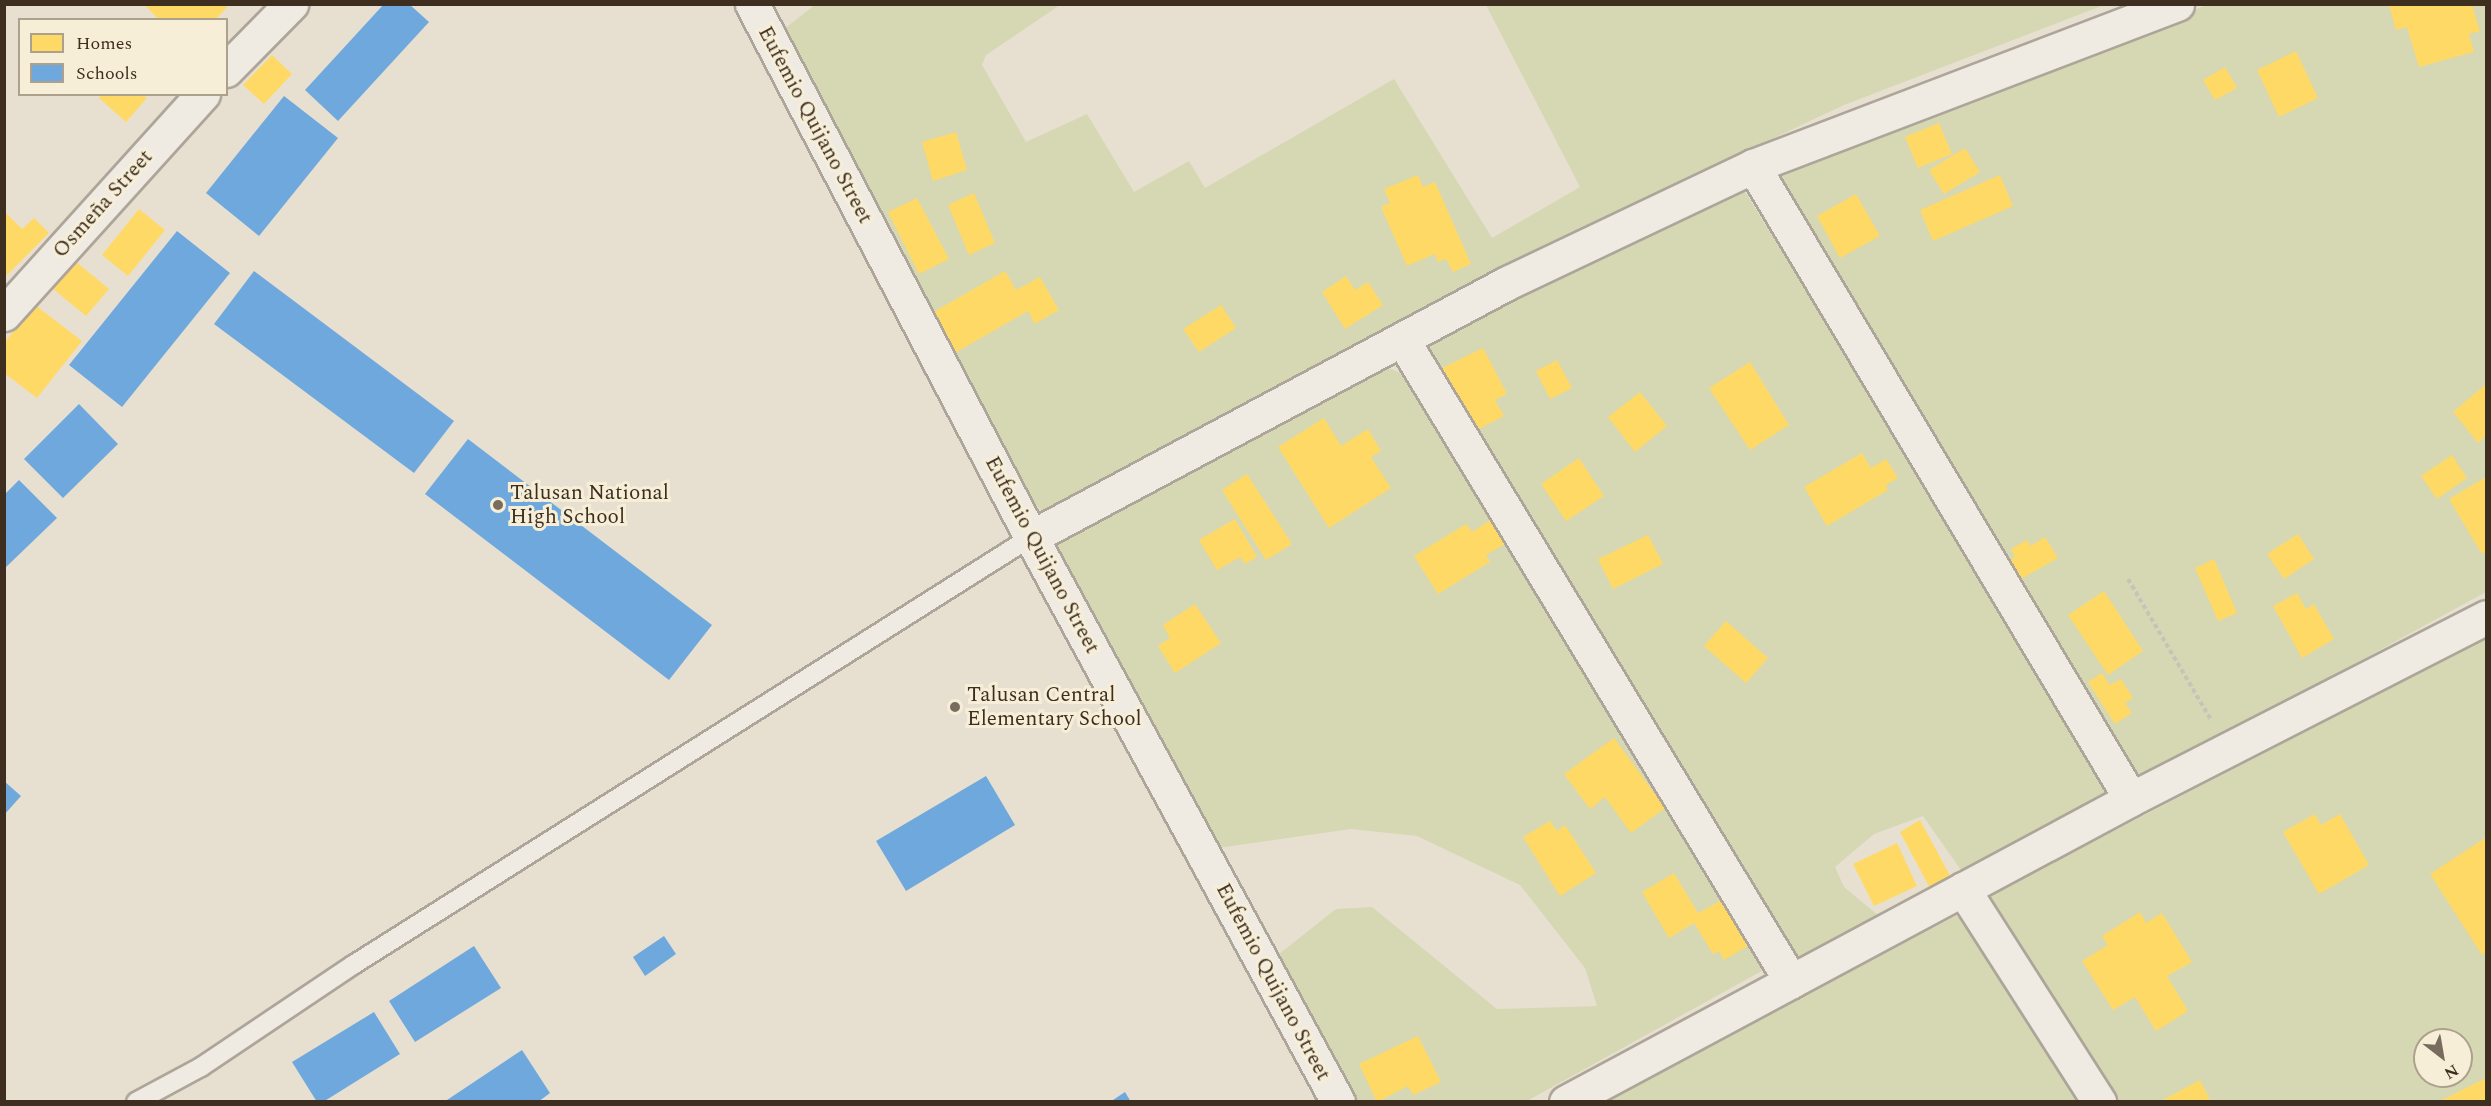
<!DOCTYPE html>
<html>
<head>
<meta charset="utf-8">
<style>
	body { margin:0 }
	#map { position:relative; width:2491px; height:1106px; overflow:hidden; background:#e7e0d1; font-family:Spectral,serif }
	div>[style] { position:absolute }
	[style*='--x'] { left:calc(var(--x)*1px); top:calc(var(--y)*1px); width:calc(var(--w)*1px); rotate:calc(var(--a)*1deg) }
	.green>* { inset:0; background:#d6d7b3 }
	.homes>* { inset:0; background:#ffd966 }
	.schools>* { inset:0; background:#6fa8dc }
	.path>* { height:4px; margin-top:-2px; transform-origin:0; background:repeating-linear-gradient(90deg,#c8c2b9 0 4.5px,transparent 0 7.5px) }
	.roads { filter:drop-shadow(2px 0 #ada599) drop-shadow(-2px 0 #ada599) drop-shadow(0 2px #ada599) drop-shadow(0 -2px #ada599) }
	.service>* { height:18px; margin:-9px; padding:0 9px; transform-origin:9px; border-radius:9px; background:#efebe3 }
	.minor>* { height:33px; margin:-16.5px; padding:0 16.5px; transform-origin:16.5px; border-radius:16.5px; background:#efebe3 }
	.secondary>* { height:33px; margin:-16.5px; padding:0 16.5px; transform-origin:16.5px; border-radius:16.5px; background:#efebe3 }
	.dots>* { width:16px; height:16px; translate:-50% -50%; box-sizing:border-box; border:3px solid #f7eed8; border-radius:50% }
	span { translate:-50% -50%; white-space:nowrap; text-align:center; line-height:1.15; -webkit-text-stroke:6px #f7eed8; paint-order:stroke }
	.street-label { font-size:21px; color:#3d2e20 }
	.poi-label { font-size:21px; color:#3d2e20 }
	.left { translate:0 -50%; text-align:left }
	.frame { position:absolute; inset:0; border:6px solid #3d2e20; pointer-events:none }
	.legend { position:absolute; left:18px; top:18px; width:210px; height:78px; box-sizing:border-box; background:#f7eed8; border:2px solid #ada18e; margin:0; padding:8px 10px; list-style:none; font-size:18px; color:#3d2e20 }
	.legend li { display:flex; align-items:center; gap:12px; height:30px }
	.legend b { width:30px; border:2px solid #ada18e }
	.north { position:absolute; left:2413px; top:1028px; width:60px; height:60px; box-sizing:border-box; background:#f7eed8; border:2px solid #ada18e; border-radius:50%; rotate:149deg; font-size:16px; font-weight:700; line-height:24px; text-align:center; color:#3d2e20 }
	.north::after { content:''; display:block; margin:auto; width:21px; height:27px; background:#786c5e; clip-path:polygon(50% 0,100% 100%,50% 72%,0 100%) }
</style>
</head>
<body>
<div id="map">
	<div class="green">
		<i style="clip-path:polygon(815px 5px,1060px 5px,986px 55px,982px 65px,1026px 142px,1087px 114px,1134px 192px,1189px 161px,1205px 188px,1394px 79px,1492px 238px,1580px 187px,1486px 5px,2104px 5px,1844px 105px,1568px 235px,1042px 511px,1020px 490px,790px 51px,784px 29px)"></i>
		<i style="clip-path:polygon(2207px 5px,2486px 5px,2486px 592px,2136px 783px,1772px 178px,1948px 99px)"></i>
		<i style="clip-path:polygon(1730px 185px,1744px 190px,2115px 792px,1965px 876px,1923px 816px,1874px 834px,1835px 867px,1844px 887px,1885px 921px,1803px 959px,1789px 953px,1474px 439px,1423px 340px)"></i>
		<i style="clip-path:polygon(1384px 366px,1400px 373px,1772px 960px,1769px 967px,1527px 1101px,1352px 1101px,1274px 958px,1336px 909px,1372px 907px,1497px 1009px,1597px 1006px,1585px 968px,1520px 885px,1417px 836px,1351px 829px,1211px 849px,1049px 560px,1055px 537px)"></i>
		<i style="clip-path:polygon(evenodd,2486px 638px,2486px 1101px,2110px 1101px,1985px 898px,2486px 638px,2425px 1040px,2461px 1040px,2461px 1076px,2425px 1076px,2425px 1040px)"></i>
		<i style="clip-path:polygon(1956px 916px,1978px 928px,2089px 1102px,1600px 1102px)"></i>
	</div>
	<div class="homes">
		<i style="clip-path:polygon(144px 4px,230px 4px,215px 20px,159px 20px)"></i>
		<i style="clip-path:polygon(2389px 5px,2472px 5px,2480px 31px,2469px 34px,2474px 52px,2419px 67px,2407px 27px,2396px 30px)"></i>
		<i style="clip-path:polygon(2296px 51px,2318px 98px,2279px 117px,2257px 70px)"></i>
		<i style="clip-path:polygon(272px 55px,292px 74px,264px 104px,243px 85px)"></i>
		<i style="clip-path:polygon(2225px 67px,2237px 88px,2215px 100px,2203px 80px)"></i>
		<i style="clip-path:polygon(102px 94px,142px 94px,147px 98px,126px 122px,99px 98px)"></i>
		<i style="clip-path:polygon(1939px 123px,1952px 154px,1918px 168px,1905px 137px)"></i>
		<i style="clip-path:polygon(956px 132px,967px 170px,933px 181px,922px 142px)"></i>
		<i style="clip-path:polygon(1965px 148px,1980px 172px,1944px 194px,1929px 170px)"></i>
		<i style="clip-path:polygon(1418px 175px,1423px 187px,1435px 182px,1471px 264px,1453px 272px,1446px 259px,1438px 262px,1435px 254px,1407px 266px,1381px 207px,1390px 203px,1384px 189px)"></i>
		<i style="clip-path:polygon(2000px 175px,2013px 206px,1933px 241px,1920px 210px)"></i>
		<i style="clip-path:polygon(974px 193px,995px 243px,969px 255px,948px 205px)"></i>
		<i style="clip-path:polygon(1856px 194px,1880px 236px,1840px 258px,1817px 216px)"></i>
		<i style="clip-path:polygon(917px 198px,949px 259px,919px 274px,888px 212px)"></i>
		<i style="clip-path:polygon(139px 209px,165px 230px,128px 276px,102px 255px)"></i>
		<i style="clip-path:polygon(4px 211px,22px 229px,34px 218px,49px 233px,4px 278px)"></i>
		<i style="clip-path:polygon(75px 261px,109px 289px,86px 316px,52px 288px)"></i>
		<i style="clip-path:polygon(1005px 271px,1016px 290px,1040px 277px,1059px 310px,1035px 324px,1028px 311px,953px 354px,930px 314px)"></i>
		<i style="clip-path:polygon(1346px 276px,1355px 290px,1368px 282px,1383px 305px,1345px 329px,1322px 292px)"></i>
		<i style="clip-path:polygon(35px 305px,82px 341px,37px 398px,4px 373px,4px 343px)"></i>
		<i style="clip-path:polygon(1221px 305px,1236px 328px,1199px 352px,1183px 329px)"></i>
		<i style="clip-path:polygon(1483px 348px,1507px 394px,1495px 400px,1504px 416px,1471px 433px,1438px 370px)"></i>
		<i style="clip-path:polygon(1557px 360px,1572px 388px,1550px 399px,1536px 371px)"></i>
		<i style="clip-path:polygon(1750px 362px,1789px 425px,1750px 450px,1709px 388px)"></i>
		<i style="clip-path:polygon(2486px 384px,2486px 435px,2478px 443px,2453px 412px)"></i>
		<i style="clip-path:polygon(1640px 392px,1667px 426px,1635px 452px,1608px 417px)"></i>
		<i style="clip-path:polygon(1324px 418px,1341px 446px,1368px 429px,1381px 451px,1371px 457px,1391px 488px,1329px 528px,1278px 447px)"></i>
		<i style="clip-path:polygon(1862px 453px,1871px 468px,1886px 459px,1898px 478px,1886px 485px,1888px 490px,1827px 526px,1804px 487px)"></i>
		<i style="clip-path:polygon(2452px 455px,2467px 478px,2437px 499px,2421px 476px)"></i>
		<i style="clip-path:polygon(1579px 458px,1604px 496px,1566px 521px,1541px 484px)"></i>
		<i style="clip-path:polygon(1247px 474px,1292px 544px,1266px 560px,1222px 490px)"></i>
		<i style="clip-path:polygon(2486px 477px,2486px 551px,2482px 554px,2449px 499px)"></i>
		<i style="clip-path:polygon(1235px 519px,1257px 557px,1245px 564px,1240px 557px,1217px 570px,1199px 540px)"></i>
		<i style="clip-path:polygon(1490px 520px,1505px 544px,1486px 555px,1490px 562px,1438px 594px,1414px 556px,1466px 524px,1472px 532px)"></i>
		<i style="clip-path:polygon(2298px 534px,2314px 559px,2284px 579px,2267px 554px)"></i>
		<i style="clip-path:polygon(1648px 535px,1663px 564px,1613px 589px,1598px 559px)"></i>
		<i style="clip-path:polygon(2045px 537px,2058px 558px,2021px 579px,2009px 560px,2015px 557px,2011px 549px,2027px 540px,2031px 546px)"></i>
		<i style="clip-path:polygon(2214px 559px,2237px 613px,2218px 621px,2195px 568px)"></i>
		<i style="clip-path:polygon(2104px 591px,2143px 651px,2108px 675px,2068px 615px)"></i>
		<i style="clip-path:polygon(2297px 593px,2306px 609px,2314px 604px,2334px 639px,2302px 658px,2273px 606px)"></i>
		<i style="clip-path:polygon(1195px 604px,1221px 643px,1175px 673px,1158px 646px,1170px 638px,1163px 625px)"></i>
		<i style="clip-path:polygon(1726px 621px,1768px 658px,1746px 683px,1704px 646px)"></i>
		<i style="clip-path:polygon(2102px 673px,2110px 685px,2121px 679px,2133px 698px,2125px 703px,2132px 713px,2115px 724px,2088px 682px)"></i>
		<i style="clip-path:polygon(1614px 738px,1665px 808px,1631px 833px,1605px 797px,1590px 809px,1564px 774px)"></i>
		<i style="clip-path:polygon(2315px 814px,2321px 825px,2340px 814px,2369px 865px,2319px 894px,2283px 832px)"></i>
		<i style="clip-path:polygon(1920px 820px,1953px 881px,1932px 892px,1900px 832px)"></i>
		<i style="clip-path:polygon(1550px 821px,1557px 831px,1565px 825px,1596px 873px,1560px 896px,1523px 837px)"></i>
		<i style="clip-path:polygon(2485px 838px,2486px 952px,2482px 955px,2430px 874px)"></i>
		<i style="clip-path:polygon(1897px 843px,1917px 886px,1874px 906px,1853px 864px)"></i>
		<i style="clip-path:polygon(1674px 873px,1698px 913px,1722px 900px,1748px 946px,1724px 960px,1719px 951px,1713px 954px,1694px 923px,1669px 938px,1642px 892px)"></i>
		<i style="clip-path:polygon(2140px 912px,2146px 923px,2162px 913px,2192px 962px,2167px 976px,2188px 1011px,2156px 1031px,2135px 997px,2113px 1010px,2082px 961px,2108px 945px,2102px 936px)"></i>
		<i style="clip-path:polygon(1418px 1036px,1441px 1082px,1413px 1095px,1408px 1086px,1377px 1102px,1359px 1064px)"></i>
		<i style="clip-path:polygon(2486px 1078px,2486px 1102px,2443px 1102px,2442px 1100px)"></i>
		<i style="clip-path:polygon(2200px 1080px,2211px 1102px,2159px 1102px)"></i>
	</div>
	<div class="schools">
		<i style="clip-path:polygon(384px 4px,409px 4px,429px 22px,338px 121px,305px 90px)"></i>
		<i style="clip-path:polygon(284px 96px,338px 138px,259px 236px,206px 193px)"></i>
		<i style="clip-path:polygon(177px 231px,230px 273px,122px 407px,69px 365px)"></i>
		<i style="clip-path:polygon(254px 271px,454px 421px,414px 473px,214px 324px)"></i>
		<i style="clip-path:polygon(79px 404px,118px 444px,63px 498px,24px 459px)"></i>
		<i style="clip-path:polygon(468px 439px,712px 625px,669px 680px,425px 494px)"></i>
		<i style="clip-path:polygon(19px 480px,57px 518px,4px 569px,4px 495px)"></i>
		<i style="clip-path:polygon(986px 776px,1015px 825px,906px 891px,876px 841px)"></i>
		<i style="clip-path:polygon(4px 781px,21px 796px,4px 815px)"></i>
		<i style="clip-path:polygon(664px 936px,676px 954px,645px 976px,633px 957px)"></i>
		<i style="clip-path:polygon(474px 946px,501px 988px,415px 1042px,389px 1001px)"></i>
		<i style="clip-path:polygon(374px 1012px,400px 1054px,323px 1102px,317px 1102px,292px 1062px)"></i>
		<i style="clip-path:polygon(522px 1050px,550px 1093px,538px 1102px,444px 1102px)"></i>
		<i style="clip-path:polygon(1125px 1092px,1131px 1102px,1110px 1102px)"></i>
	</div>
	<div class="path">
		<i style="--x:2128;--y:579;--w:164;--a:59.5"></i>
	</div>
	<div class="roads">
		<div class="service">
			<i style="--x:136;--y:1102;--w:74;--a:-28.3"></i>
			<i style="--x:201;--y:1067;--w:183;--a:-33.9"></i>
			<i style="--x:353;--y:965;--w:802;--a:-32.26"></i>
		</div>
		<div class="minor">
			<i style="--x:752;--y:4;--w:602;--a:62.37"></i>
			<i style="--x:1031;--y:537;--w:643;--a:61.48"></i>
			<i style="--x:1753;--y:166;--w:737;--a:59.16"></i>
			<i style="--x:1402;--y:339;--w:751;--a:58.79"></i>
			<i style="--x:1031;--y:537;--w:540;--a:-28.08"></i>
			<i style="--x:1507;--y:283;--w:272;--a:-25.4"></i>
			<i style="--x:1753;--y:166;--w:454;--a:-20.9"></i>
			<i style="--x:1963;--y:889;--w:253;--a:57.4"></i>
			<i style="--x:1566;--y:1102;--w:641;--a:-28.2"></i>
			<i style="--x:2131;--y:799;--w:399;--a:-27.1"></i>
		</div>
		<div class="secondary">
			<i style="--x:226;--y:70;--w:93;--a:-45.4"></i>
			<i style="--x:4;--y:314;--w:297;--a:-47.9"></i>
		</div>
	</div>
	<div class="dots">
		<i style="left:498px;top:505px;background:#786c5e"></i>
		<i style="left:955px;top:707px;background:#786c5e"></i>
	</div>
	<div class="street-label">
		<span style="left:815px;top:125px;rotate:62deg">Eufemio Quijano Street</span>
		<span style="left:103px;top:204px;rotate:-48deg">Osmeña Street</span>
		<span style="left:1042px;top:555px;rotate:62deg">Eufemio Quijano Street</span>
		<span style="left:1273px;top:982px;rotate:62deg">Eufemio Quijano Street</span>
	</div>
	<div class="poi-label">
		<span class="left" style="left:510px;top:505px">Talusan National<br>High School</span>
		<span class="left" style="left:967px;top:707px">Talusan Central<br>Elementary School</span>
	</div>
	<div class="frame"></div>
	<ul class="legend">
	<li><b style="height:16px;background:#ffd966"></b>Homes</li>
	<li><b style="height:16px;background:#6fa8dc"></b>Schools</li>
	</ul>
	<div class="north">N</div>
</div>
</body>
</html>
